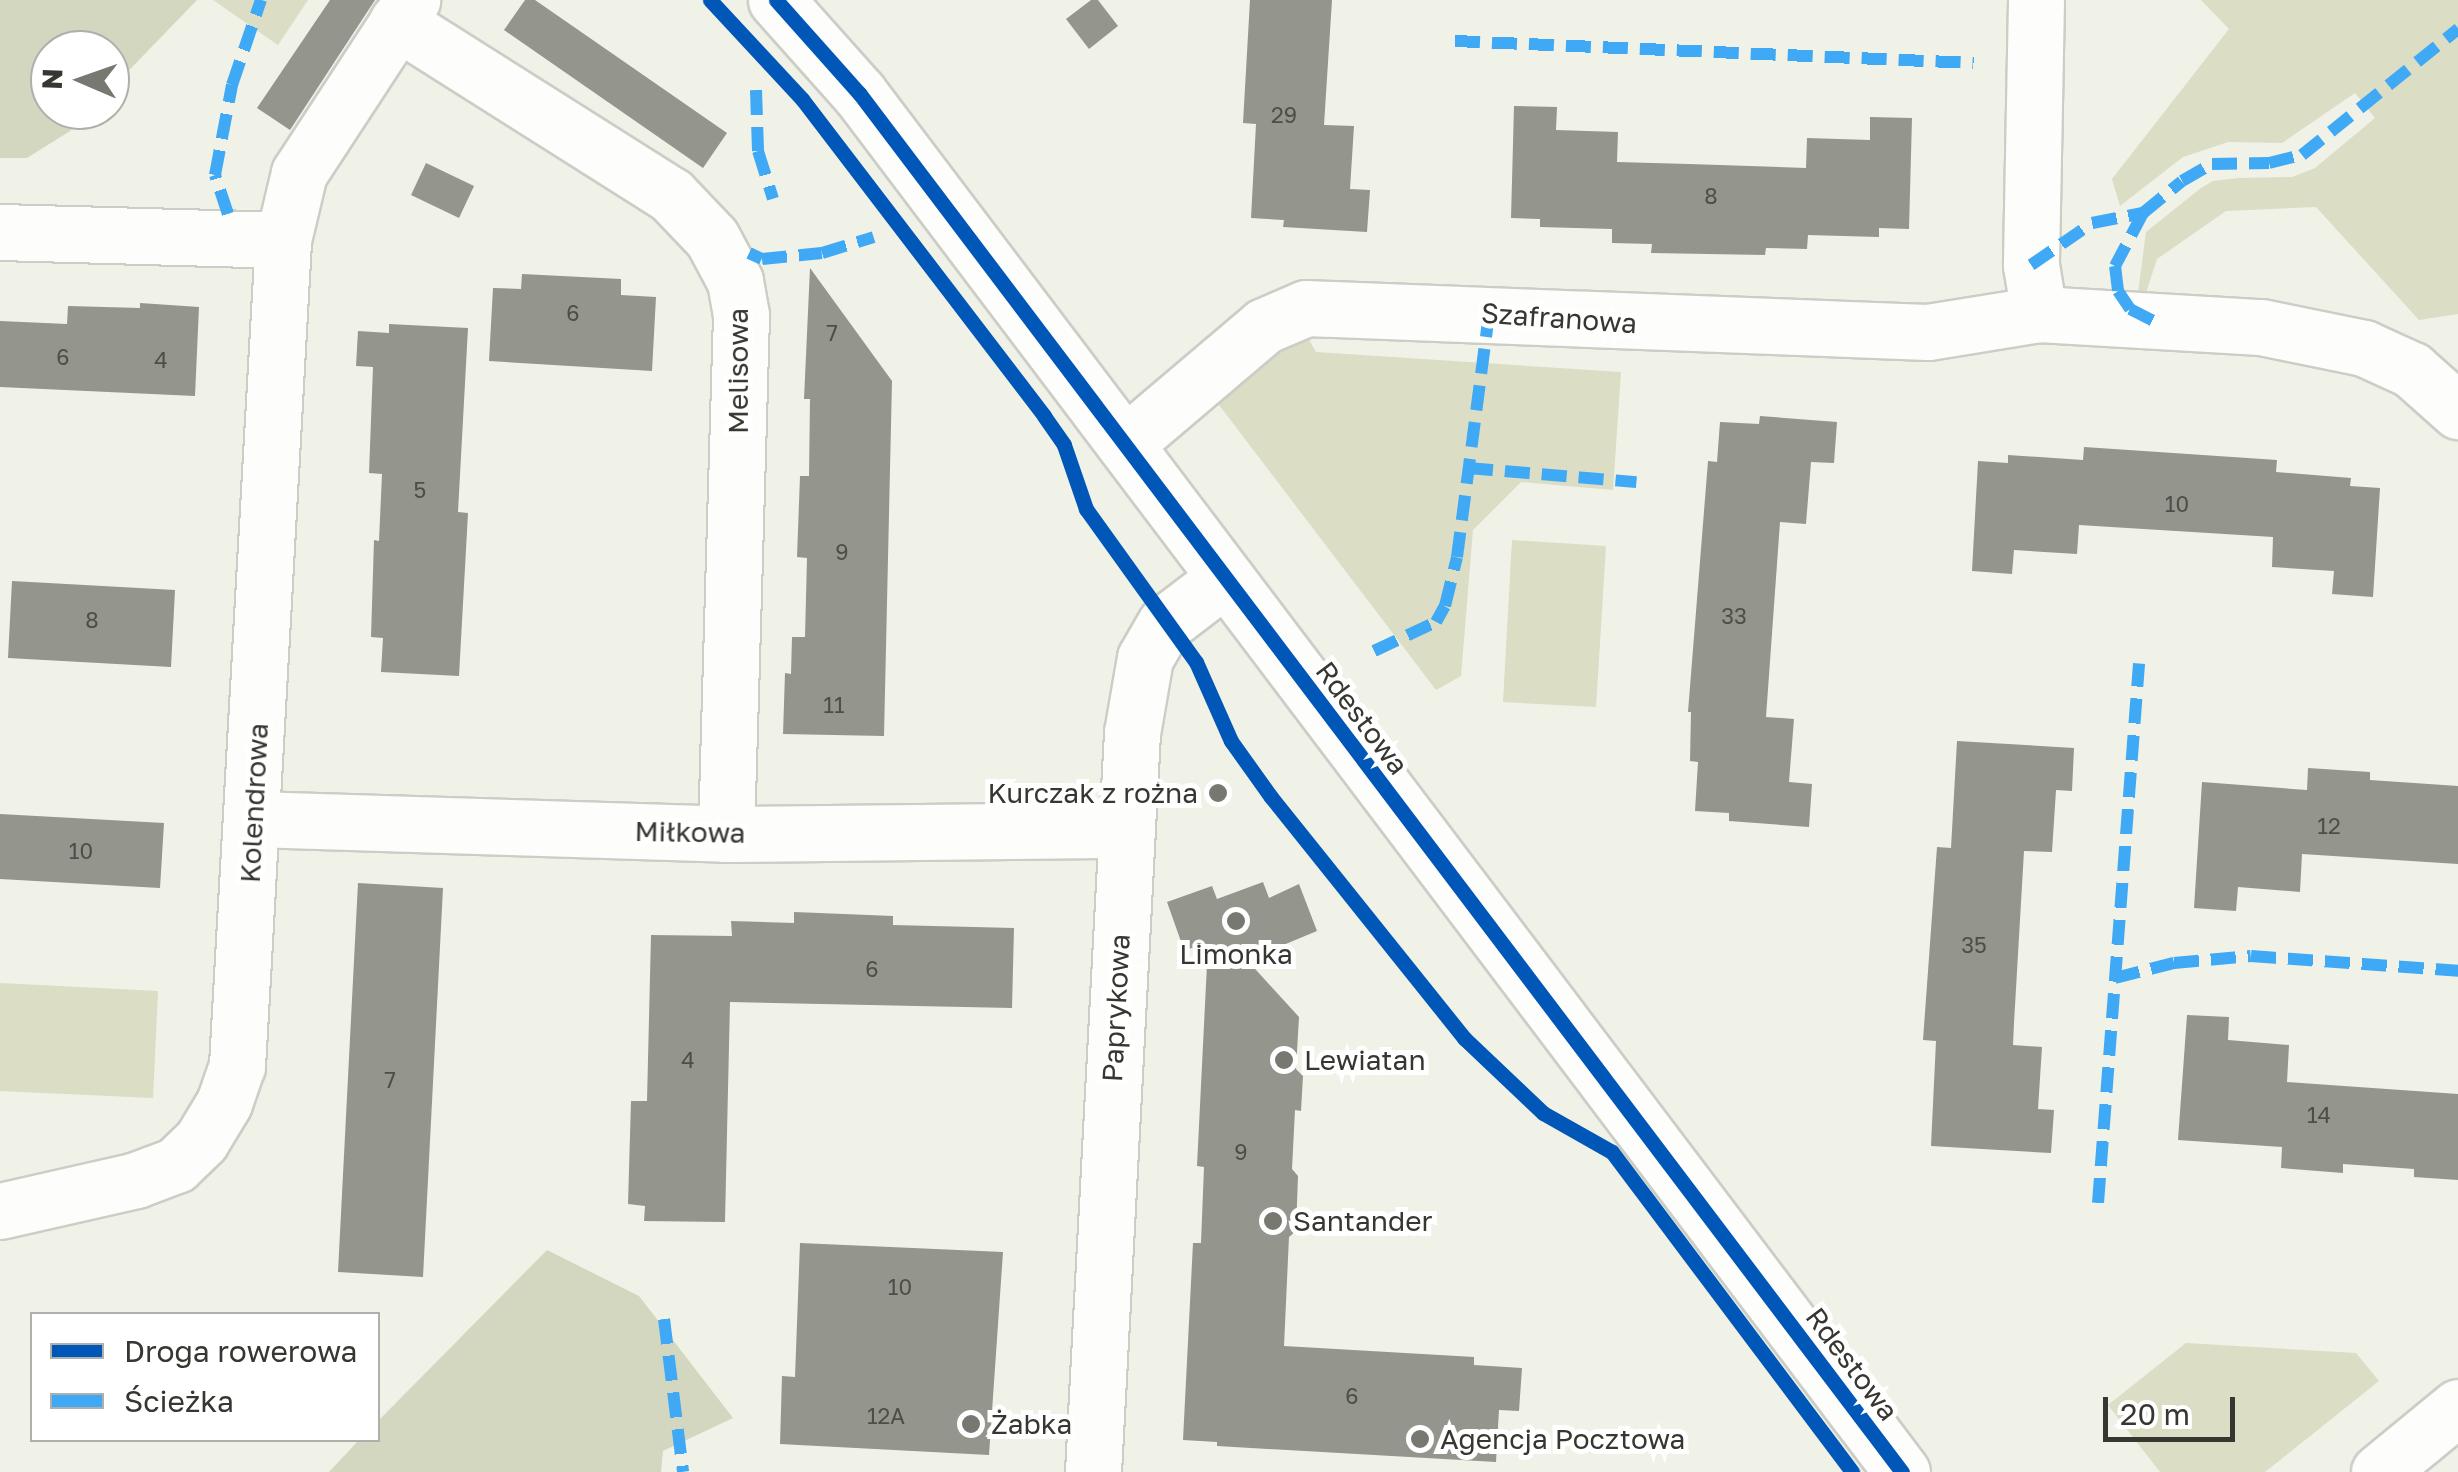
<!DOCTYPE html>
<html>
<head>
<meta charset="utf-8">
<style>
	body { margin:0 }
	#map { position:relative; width:2458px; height:1472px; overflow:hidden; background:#f0f1e7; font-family:"Golos Text",sans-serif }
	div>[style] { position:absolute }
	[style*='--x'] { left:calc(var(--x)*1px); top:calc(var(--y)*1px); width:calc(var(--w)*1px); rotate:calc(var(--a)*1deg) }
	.green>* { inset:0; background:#dbddc5 }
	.forest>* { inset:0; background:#d4d7bf }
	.building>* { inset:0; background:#94958d }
	.roads { filter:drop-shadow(2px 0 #cccdc6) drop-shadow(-2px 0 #cccdc6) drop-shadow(0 2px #cccdc6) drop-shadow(0 -2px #cccdc6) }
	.minor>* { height:55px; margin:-27.5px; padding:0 27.5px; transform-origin:27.5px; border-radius:27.5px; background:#fdfdfb }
	.quiet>* { height:12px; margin-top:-6px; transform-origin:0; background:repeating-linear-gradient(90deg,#3fa9f5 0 25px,transparent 0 37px) }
	.cycleway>* { height:15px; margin:-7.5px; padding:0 7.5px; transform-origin:7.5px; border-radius:7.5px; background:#0057b8 }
	.dots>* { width:28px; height:28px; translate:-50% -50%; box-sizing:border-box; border:5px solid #fff; border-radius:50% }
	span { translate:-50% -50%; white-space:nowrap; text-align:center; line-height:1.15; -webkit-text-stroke:10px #fff; paint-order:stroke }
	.number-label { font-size:22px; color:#4e4e47 }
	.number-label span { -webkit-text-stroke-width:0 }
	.street-label { font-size:28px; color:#363730 }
	.poi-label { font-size:28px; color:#363730 }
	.right { translate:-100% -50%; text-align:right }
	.left { translate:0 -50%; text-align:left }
	.legend { position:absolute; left:30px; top:1312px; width:350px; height:130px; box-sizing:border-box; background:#fff; border:2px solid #afafac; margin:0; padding:12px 18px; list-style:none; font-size:30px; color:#363730 }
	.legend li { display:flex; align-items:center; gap:20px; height:50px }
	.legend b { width:50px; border:2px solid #afafac }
	.north { position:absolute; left:30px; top:30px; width:100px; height:100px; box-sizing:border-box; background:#fff; border:2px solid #afafac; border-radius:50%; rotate:272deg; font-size:28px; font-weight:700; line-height:40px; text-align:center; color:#363730 }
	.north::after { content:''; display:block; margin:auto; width:35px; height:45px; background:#777870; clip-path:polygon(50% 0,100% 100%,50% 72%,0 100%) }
	.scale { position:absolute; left:2103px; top:1397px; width:132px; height:45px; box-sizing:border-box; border:5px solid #363730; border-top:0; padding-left:12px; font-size:30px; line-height:35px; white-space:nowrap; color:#363730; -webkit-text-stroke:8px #fff; paint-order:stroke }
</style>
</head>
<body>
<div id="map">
	<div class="green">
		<i style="clip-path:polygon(213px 0,308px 0,278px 45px)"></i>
		<i style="clip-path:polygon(2201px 0,2458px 0,2458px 314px,2419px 320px,2316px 207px,2226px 211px,2157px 259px,2143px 302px,2137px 301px,2146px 232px,2201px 188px,2213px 181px,2239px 178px,2292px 177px,2315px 168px,2375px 118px,2355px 93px,2282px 143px,2228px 142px,2183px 157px,2120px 206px,2112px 179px,2229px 29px)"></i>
		<i style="clip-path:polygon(1301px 326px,1316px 352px,1621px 372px,1613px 490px,1521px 482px,1473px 530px,1461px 676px,1436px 690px,1216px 401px)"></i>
		<i style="clip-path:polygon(1512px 540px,1606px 546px,1596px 707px,1503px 702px)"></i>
		<i style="clip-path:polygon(0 983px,158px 991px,153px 1098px,0 1091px)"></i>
		<i style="clip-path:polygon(2186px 1343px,2356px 1353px,2379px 1381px,2265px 1472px,2160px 1472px,2108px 1405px)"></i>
	</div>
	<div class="forest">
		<i style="clip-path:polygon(0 0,197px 0,110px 90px,110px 50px,50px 50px,50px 110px,90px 110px,70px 131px,27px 158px,0 158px)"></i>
		<i style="clip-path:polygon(547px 1250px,639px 1296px,733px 1418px,663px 1451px,661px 1472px,329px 1472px,359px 1440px,378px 1440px,378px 1421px)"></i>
	</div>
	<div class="building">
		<i style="clip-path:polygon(330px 0,375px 0,290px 130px,257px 108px)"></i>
		<i style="clip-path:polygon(525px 0,535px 0,727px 133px,703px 168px,504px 30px)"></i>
		<i style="clip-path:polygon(1091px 0,1098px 0,1118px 26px,1089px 49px,1066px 19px)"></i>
		<i style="clip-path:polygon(1250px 0,1332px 0,1324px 125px,1354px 126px,1350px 189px,1370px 190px,1367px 232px,1283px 227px,1284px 220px,1251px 218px,1256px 124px,1243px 123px)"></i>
		<i style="clip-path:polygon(1514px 106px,1557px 107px,1556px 130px,1618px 132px,1617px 162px,1689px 164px,1806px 168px,1807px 138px,1870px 140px,1870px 117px,1912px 118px,1909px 229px,1879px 228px,1879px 237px,1808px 235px,1807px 249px,1766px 248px,1765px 255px,1651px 253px,1652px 244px,1612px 243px,1612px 229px,1540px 227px,1540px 219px,1511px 218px)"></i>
		<i style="clip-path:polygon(426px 163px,474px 186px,459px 218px,411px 195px)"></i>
		<i style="clip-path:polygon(810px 268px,892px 381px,884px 736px,783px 734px,785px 673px,791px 674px,792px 637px,805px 637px,807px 558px,797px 557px,800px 476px,809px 476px,810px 399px,804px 399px)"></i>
		<i style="clip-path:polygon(522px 274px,621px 279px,621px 295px,656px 297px,652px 371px,489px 361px,493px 288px,521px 289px)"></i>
		<i style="clip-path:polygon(140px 303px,199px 307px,195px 396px,0 387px,0 321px,67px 324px,68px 306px,140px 308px)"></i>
		<i style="clip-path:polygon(389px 324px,468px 328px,458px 512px,468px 513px,459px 676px,381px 672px,383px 638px,371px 637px,374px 540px,379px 541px,382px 474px,369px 473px,373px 367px,356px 366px,358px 331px,389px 333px)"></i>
		<i style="clip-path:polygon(1760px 416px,1837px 422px,1834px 463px,1811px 462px,1806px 524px,1780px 522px,1766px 717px,1794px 719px,1789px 782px,1812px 784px,1809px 827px,1729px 821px,1729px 813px,1695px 811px,1698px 762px,1690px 761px,1691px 712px,1688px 712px,1708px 461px,1717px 462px,1720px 422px,1759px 424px)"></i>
		<i style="clip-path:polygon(2084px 447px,2277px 460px,2276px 472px,2351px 478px,2350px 486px,2380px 488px,2373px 597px,2332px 594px,2334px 571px,2272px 567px,2273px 537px,2079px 525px,2077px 554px,2014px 550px,2012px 574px,1972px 571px,1978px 461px,2008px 463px,2008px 455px,2083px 460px)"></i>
		<i style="clip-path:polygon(12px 581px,175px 590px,171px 667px,8px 658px)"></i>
		<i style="clip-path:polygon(1957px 741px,2074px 748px,2072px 791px,2056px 790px,2052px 852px,2024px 851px,2014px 1023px,2013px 1045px,2042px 1047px,2038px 1109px,2054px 1110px,2051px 1153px,1931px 1146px,1936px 1041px,1923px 1040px,1937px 847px,1951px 848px)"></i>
		<i style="clip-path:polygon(2308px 768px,2370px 772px,2370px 780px,2458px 786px,2458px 864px,2302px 854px,2300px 892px,2238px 887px,2236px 911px,2194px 908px,2202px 782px,2307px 790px)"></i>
		<i style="clip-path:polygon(0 814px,164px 823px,160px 888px,0 879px)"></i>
		<i style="clip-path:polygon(1263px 882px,1269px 898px,1299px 884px,1317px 931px,1247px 960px,1299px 1017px,1296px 1069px,1303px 1076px,1301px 1111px,1295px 1110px,1292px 1169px,1298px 1176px,1296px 1231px,1289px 1237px,1284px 1346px,1474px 1357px,1474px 1365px,1522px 1368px,1519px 1411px,1499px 1410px,1496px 1462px,1217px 1446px,1217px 1442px,1183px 1440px,1193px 1243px,1201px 1243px,1204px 1167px,1197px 1166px,1208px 944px,1184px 950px,1167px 902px,1212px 886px,1217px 899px)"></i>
		<i style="clip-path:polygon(358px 883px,443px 888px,423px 1277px,338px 1272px)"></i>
		<i style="clip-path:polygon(794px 912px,893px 916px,893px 925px,1014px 928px,1012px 1008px,730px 1002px,725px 1222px,644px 1221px,645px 1206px,628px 1204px,631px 1101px,647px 1101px,651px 935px,732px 936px,731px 921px,794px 923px)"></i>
		<i style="clip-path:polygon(2187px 1015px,2229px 1017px,2228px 1040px,2289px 1045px,2287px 1082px,2458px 1094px,2458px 1180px,2414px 1177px,2414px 1169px,2343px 1164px,2343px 1173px,2281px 1168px,2282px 1147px,2178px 1140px)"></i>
		<i style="clip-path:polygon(800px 1243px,1003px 1252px,989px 1455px,780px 1444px,782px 1376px,795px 1377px)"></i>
	</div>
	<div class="roads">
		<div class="minor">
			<i style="--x:776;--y:0;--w:125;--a:48.3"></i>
			<i style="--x:859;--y:93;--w:1729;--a:52.9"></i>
			<i style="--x:2036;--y:0;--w:265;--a:91.1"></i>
			<i style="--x:2031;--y:265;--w:50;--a:80.7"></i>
			<i style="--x:397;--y:22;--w:324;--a:32.3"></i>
			<i style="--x:671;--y:195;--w:59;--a:46.4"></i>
			<i style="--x:712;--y:238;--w:49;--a:61.9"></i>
			<i style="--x:735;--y:281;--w:35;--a:80"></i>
			<i style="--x:741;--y:315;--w:519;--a:91.66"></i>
			<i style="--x:0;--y:232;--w:283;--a:1.6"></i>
			<i style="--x:1125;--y:444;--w:182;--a:-40.3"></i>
			<i style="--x:1264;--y:326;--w:46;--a:-23.2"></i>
			<i style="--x:1306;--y:308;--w:622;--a:2.21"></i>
			<i style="--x:1928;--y:332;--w:112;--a:-9.2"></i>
			<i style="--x:2039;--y:314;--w:222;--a:3.4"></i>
			<i style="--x:2261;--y:327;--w:105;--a:11.5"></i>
			<i style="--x:2364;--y:348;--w:53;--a:24.6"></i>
			<i style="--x:2412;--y:370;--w:62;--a:41.7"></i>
			<i style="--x:254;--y:819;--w:472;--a:1.8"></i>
			<i style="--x:726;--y:834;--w:400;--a:-0.6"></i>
			<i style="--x:0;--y:1211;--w:139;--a:-12.8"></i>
			<i style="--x:136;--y:1180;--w:43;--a:-20.6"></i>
			<i style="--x:176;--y:1165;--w:35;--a:-44"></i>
			<i style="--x:201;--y:1141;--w:44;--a:-58.8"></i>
			<i style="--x:224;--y:1103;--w:39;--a:-71"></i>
			<i style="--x:237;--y:1066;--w:827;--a:-86.81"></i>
			<i style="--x:283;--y:240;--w:69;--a:-76.6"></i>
			<i style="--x:299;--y:173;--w:207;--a:-56.8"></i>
			<i style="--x:1093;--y:1472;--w:740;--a:-86.98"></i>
			<i style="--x:1132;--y:733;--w:76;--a:-80.2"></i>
			<i style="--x:1145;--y:658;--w:39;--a:-60"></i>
			<i style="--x:1165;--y:624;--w:74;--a:-37.3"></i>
			<i style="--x:2379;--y:1472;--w:102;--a:-39.4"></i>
		</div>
	</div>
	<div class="quiet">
		<i style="--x:1455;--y:41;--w:519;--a:2.43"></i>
		<i style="--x:756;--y:90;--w:61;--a:88.1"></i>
		<i style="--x:758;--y:151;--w:50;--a:72.6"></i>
		<i style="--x:2143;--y:213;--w:60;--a:117.8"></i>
		<i style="--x:2115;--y:266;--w:25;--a:83"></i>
		<i style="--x:2118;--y:291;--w:22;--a:56"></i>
		<i style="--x:2130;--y:309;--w:27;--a:27"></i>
		<i style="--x:228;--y:214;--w:41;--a:-108.4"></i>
		<i style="--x:215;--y:175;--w:92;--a:-79.3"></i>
		<i style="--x:232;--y:85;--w:90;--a:-71.2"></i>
		<i style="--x:749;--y:253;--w:14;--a:25"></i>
		<i style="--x:762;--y:259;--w:60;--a:-5.7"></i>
		<i style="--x:822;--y:253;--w:54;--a:-17.1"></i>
		<i style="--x:2031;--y:265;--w:74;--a:-34.5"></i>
		<i style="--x:2092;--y:223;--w:52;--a:-11.1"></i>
		<i style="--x:2143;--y:213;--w:50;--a:-39.4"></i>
		<i style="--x:2182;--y:181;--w:34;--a:-30"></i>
		<i style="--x:2212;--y:164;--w:57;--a:-1"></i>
		<i style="--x:2269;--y:163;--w:34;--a:-14"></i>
		<i style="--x:2302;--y:155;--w:201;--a:-38.9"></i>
		<i style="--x:1468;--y:468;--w:169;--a:4.8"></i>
		<i style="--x:1374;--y:651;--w:68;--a:-25.1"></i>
		<i style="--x:1436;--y:622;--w:18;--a:-61"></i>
		<i style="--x:1445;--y:606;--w:50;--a:-76.2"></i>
		<i style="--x:1457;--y:557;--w:245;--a:-82.5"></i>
		<i style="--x:2115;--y:978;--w:61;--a:-14.3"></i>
		<i style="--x:2174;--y:963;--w:77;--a:-5.2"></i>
		<i style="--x:2251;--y:956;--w:208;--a:4.1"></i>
		<i style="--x:2098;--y:1203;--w:541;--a:-85.65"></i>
		<i style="--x:664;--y:1319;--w:154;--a:82.9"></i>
	</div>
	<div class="cycleway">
		<i style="--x:710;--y:0;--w:135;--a:47.1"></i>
		<i style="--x:802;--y:99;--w:399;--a:52.6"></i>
		<i style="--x:1044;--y:416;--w:35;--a:55"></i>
		<i style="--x:1064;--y:445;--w:68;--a:71"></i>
		<i style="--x:1086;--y:509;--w:188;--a:54.3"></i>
		<i style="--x:1196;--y:662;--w:86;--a:66.1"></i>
		<i style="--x:1231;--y:741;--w:69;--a:54.5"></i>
		<i style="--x:1271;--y:797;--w:309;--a:51.3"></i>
		<i style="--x:1464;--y:1038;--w:109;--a:43.5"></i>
		<i style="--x:1543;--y:1113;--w:79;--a:29.5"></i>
		<i style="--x:1612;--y:1152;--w:400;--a:53.1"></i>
		<i style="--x:776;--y:0;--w:125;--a:48.3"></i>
		<i style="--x:859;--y:93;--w:1729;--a:52.9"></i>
	</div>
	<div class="dots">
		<i style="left:1218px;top:793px;background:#777870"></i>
		<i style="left:1236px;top:921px;background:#777870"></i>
		<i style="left:1284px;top:1060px;background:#777870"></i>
		<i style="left:1273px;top:1221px;background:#777870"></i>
		<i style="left:971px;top:1424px;background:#777870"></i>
		<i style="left:1420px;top:1439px;background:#777870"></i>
	</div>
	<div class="number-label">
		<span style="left:1284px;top:115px">29</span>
		<span style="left:1711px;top:196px">8</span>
		<span style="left:573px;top:313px">6</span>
		<span style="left:832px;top:333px">7</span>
		<span style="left:63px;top:357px">6</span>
		<span style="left:161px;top:360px">4</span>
		<span style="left:420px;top:490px">5</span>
		<span style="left:2177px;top:504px">10</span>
		<span style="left:842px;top:552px">9</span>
		<span style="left:1734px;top:616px">33</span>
		<span style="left:92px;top:620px">8</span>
		<span style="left:834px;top:705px">11</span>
		<span style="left:2329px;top:826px">12</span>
		<span style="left:81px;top:851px">10</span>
		<span style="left:1974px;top:945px">35</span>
		<span style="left:872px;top:969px">6</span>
		<span style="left:688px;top:1060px">4</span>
		<span style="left:390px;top:1080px">7</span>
		<span style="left:2319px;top:1115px">14</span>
		<span style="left:1241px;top:1152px">9</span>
		<span style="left:900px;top:1287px">10</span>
		<span style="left:1352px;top:1396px">6</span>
		<span style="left:886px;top:1416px">12A</span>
	</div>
	<div class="street-label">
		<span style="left:1559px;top:318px;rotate:4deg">Szafranowa</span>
		<span style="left:738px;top:371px;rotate:-90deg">Melisowa</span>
		<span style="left:1362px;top:718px;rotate:53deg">Rdestowa</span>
		<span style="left:254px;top:803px;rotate:-87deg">Kolendrowa</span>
		<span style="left:690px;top:832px;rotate:1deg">Miłkowa</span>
		<span style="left:1116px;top:1008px;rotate:-87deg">Paprykowa</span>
		<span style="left:1852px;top:1364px;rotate:53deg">Rdestowa</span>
	</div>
	<div class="poi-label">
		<span class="right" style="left:1198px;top:793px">Kurczak z rożna</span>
		<span style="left:1236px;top:954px">Limonka</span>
		<span class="left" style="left:1304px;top:1060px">Lewiatan</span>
		<span class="left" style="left:1293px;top:1221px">Santander</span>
		<span class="left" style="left:991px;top:1424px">Żabka</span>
		<span class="left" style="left:1440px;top:1439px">Agencja Pocztowa</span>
	</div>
	<ul class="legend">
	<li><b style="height:12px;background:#0057b8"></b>Droga rowerowa</li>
	<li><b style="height:12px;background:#3fa9f5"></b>Ścieżka</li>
	</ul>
	<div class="north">N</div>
	<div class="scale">20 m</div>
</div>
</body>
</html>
